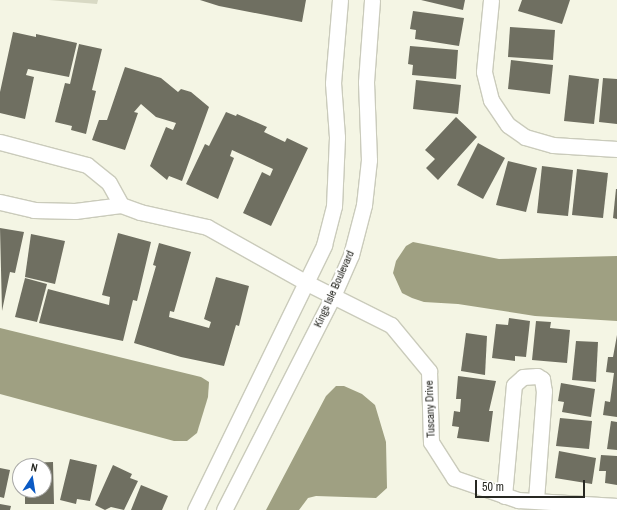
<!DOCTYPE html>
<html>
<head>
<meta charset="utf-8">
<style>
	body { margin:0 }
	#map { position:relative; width:617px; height:510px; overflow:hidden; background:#f4f5e4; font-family:"Archivo Narrow",sans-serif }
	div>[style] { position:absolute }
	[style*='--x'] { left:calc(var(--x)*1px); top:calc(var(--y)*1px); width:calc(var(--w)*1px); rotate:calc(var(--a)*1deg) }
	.green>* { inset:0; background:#d8d9c4 }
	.water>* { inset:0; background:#9fa082 }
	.building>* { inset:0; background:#6f6f61 }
	.roads { filter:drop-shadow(1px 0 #cacbbb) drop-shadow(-1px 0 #cacbbb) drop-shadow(0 1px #cacbbb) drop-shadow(0 -1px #cacbbb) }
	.street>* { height:15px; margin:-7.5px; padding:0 7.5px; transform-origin:7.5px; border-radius:7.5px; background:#fff }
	span { translate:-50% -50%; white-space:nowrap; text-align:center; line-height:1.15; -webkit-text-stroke:4px #fff; paint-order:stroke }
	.street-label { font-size:11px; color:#272822 }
	.north { position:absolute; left:12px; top:458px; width:40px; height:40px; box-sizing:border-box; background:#fff; border:1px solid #a9a9a7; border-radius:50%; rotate:12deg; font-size:11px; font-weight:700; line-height:16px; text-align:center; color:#272822 }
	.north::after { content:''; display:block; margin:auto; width:14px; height:18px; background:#0b5ac4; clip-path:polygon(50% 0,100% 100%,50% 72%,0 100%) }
	.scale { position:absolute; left:475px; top:480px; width:110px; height:18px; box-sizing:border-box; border:2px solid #272822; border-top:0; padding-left:5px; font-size:12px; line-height:14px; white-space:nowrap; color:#272822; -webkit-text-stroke:3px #fff; paint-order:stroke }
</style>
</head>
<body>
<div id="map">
	<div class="green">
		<i style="clip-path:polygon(49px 0,98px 0,97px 4px)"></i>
	</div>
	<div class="water">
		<i style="clip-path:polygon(413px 242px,499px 259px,617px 256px,617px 321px,535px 316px,458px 304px,424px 302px,412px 298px,402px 293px,393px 273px,396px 261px,406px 246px)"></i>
		<i style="clip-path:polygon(0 328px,201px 377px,209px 382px,208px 397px,197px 433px,187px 441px,174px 441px,0 394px)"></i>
		<i style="clip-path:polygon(336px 386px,344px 386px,362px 394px,375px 405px,386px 442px,387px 488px,376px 498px,316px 496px,308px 498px,299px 510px,266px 510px,326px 396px)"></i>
	</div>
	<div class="building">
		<i style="clip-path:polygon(200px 0,306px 0,302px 22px,219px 6px)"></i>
		<i style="clip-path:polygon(421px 0,465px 0,463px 10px)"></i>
		<i style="clip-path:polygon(522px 0,570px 0,562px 24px,518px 11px)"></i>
		<i style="clip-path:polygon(413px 11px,464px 18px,459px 46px,415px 39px,416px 30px,410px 29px)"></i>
		<i style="clip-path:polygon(510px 27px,555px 30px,553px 60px,508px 57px)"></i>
		<i style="clip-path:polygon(13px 32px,36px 37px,36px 34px,77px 43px,69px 77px,28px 69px,26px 75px,34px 77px,25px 119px,0 113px,0 92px)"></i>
		<i style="clip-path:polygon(79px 44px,102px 49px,92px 90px,96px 91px,86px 134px,71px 130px,72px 126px,55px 122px,65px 83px,70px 84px)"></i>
		<i style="clip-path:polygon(410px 46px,458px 50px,456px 79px,412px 75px,413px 65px,408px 64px)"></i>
		<i style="clip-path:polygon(511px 60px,553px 65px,550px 94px,508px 89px)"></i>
		<i style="clip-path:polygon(125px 67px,161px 78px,178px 92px,181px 89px,191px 92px,209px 107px,182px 181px,169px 176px,167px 180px,150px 166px,166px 127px,173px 130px,176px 123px,156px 117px,141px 104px,134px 112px,138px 113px,125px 150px,92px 140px,99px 120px,107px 120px)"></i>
		<i style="clip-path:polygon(569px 75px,599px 79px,594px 124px,564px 121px)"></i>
		<i style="clip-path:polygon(603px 78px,617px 79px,617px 124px,599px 122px)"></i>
		<i style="clip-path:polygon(416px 80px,461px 85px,458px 114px,413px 109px)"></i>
		<i style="clip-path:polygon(226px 112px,236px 116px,237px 114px,267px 127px,264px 132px,285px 142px,287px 138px,308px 148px,271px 226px,243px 213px,262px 172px,270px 176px,273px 169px,232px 150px,230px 156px,234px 158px,218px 199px,186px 184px,205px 144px,209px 146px)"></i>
		<i style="clip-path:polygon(456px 117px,477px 137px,438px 180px,426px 168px,435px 159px,425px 150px)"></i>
		<i style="clip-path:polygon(478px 143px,505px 158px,483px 199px,457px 185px)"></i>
		<i style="clip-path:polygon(508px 161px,537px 168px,526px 212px,496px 205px)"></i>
		<i style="clip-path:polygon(542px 166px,573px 170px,568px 216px,537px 213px)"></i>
		<i style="clip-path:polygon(577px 169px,608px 173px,603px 218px,572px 215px)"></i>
		<i style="clip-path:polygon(616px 189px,617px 189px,617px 219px,613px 218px)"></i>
		<i style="clip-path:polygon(0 228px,24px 232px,15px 273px,10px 272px,2px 311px)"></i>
		<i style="clip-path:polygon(118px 233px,151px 242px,137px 301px,133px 300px,123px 341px,39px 323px,48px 289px,109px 305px,110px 297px,102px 295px)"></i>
		<i style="clip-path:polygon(31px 234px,65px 241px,55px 284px,25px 277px)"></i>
		<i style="clip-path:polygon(159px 243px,191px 252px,174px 312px,170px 311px,169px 317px,209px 328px,211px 322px,204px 319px,216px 277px,249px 286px,239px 326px,236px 325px,224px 366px,181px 357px,134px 343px,156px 266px,153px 265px)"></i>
		<i style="clip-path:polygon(25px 278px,47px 284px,37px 322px,15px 317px)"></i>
		<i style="clip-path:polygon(509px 318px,530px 321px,526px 357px,515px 356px,515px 361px,492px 358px,496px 324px,508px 325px)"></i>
		<i style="clip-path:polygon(536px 321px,551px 322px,550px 328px,570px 330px,567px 363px,532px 360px)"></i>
		<i style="clip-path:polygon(466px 333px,487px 336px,485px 375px,461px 371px)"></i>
		<i style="clip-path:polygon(617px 335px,617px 417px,603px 415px,605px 401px,610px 402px,614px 373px,606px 372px,608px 357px,613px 357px)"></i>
		<i style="clip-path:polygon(576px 341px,598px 342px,596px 382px,572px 380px)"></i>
		<i style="clip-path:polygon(458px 376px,496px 381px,489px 411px,493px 411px,489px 442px,457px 438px,459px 427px,452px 426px,454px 411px,460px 412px,461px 399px,456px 399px)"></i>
		<i style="clip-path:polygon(561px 383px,595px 389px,591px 417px,562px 412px,564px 402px,558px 401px)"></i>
		<i style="clip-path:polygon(560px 418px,592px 421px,589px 449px,556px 446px)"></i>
		<i style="clip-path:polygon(611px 421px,617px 422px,617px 450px,607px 449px)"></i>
		<i style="clip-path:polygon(559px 451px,596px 458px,592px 484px,555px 478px)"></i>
		<i style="clip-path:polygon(601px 455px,617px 456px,617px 485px,605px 483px,606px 471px,599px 471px)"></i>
		<i style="clip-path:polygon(70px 459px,97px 465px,90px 501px,77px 499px,76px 504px,60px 500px)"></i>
		<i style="clip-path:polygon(53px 462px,54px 504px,25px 504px,25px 490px,44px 490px,44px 466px,25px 466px,25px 463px)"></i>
		<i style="clip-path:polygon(113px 465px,132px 474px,130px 478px,138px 481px,124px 510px,111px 507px,105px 510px,95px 505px)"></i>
		<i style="clip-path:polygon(0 468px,10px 470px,4px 498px,0 497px)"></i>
		<i style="clip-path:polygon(141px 485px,168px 496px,162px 510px,131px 510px)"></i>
		<i style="clip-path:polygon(0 504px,11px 506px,10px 510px,0 510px)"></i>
	</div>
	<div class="roads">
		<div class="street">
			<i style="--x:491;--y:0;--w:72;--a:95.6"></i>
			<i style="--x:484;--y:72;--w:29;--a:76"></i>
			<i style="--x:491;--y:100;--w:30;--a:56"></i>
			<i style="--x:508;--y:125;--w:21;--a:35"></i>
			<i style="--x:525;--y:137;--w:29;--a:16"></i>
			<i style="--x:553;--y:145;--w:64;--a:3.6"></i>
			<i style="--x:0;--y:142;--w:90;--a:14.8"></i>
			<i style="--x:87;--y:165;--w:28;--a:39"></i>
			<i style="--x:109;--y:183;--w:25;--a:61"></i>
			<i style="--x:121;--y:205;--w:20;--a:20"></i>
			<i style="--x:140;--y:212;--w:69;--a:12.6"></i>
			<i style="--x:207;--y:227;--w:112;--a:29.3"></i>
			<i style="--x:305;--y:282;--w:96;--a:26.6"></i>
			<i style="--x:391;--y:325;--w:60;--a:50.4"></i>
			<i style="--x:429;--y:371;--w:71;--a:88.4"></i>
			<i style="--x:431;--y:442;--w:43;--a:57.4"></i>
			<i style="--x:454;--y:478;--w:68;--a:19"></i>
			<i style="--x:518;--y:500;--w:99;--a:3.5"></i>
			<i style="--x:0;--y:202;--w:35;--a:13"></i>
			<i style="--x:34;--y:210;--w:41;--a:1.4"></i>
			<i style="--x:75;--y:211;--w:46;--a:-7.4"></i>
			<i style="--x:504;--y:496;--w:111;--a:-84.9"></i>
			<i style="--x:514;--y:385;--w:12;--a:-42"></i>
			<i style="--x:523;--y:377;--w:14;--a:-4"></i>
			<i style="--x:537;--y:376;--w:6;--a:31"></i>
			<i style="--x:542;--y:379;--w:12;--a:81"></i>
			<i style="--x:544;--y:391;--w:109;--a:94.2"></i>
			<i style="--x:195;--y:510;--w:295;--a:-64"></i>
			<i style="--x:324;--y:245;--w:40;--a:-75.6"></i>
			<i style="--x:334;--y:206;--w:69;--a:-87.5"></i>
			<i style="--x:337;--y:137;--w:54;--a:-94.2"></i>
			<i style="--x:333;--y:83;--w:83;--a:-85.2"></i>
			<i style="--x:224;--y:510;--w:240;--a:-63"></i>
			<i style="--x:333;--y:296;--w:45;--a:-66.3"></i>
			<i style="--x:351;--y:255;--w:52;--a:-75.4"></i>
			<i style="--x:364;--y:205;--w:45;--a:-83.7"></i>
			<i style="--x:369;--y:160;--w:78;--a:-92.2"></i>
			<i style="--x:366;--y:82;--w:82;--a:-85.8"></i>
		</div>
	</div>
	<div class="street-label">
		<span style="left:334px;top:289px;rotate:-66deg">Kings Isle Boulevard</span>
		<span style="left:430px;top:409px;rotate:-92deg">Tuscany Drive</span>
	</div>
	<div class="north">N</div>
	<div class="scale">50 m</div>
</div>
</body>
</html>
